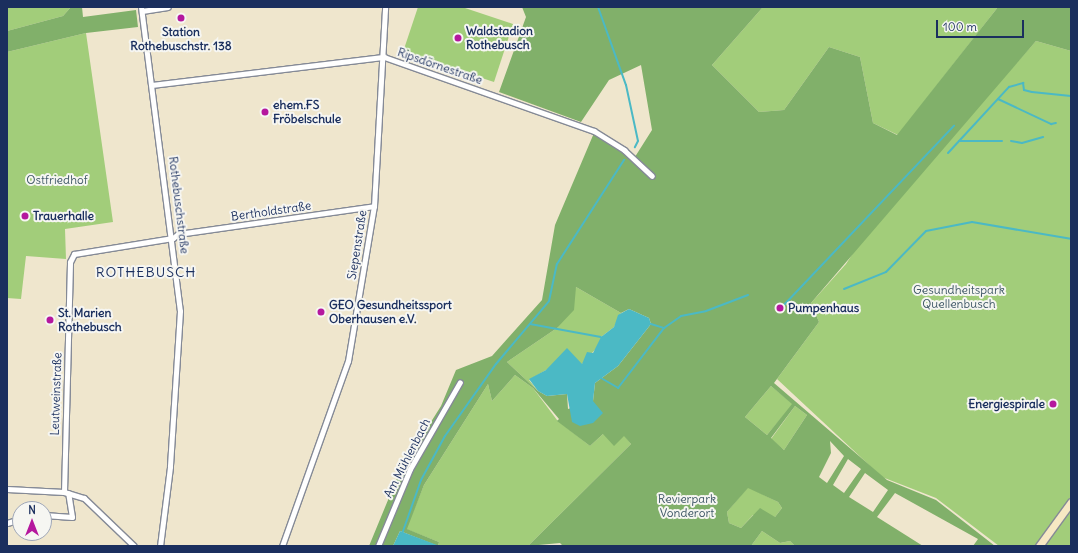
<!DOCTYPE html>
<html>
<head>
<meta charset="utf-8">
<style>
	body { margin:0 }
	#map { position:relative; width:1078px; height:553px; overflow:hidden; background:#efe6cd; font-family:Delius,sans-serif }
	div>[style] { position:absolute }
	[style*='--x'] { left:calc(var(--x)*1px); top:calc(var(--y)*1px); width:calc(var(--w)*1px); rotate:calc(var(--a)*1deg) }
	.green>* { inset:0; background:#a2cd7a }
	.forest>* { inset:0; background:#81b06a }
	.water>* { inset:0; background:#4bb9c5 }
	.stream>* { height:2px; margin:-1px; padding:0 1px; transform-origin:1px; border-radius:1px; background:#4bb9c5 }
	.roads { filter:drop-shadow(1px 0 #858a96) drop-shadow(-1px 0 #858a96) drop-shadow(0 1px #858a96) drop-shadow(0 -1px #858a96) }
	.minor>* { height:5px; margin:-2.5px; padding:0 2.5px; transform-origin:2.5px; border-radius:2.5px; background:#fff }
	.secondary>* { height:7px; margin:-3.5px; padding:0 3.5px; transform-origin:3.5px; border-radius:3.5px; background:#f7e8c3 }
	.dots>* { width:11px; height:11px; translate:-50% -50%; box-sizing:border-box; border:2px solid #f6f6f2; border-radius:50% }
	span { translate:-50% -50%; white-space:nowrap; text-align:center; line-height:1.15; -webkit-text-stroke:4px #f6f6f2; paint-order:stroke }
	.poi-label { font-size:12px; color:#1b2f5e; font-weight:700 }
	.left { translate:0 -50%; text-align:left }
	.right { translate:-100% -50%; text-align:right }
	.street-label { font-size:12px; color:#1b2f5e }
	.park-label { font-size:12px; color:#3d5665 }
	.quarter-label { font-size:14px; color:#1b2f5e; letter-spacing:1px }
	.frame { position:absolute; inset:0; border:8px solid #1b2f5e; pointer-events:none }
	.north { position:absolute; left:12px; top:501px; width:40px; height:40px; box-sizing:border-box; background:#f6f6f2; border:1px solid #9ea6b7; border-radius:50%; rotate:0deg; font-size:11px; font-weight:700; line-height:16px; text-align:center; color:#1b2f5e }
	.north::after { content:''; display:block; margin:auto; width:14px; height:18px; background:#b5179e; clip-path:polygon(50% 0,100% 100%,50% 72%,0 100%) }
	.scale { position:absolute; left:936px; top:20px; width:88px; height:18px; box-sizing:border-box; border:2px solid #1b2f5e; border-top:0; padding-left:5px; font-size:12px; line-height:14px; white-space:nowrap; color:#1b2f5e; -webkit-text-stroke:3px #f6f6f2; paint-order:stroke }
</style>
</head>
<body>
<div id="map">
	<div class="green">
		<i style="clip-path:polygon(7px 7px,71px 7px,63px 16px,7px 31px)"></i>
		<i style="clip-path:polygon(418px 7px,462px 7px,513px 24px,494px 82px,403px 52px)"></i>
		<i style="clip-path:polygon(763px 7px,998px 7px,898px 135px,873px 123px,860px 57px,829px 47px,784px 110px,759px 112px,712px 65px)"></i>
		<i style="clip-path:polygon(86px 33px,113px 222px,65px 229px,66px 259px,26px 256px,21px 299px,7px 298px,7px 52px)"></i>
		<i style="clip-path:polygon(1036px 41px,1071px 51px,1071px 546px,999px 546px,936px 498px,882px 477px,777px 379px,819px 322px,811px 303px,846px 264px,866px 233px)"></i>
		<i style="clip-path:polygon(576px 287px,621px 313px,614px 327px,601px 337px,602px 342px,582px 364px,546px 370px,529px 380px,538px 391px,507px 362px,557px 328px)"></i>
		<i style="clip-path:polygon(515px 375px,533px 388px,557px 420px,590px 446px,603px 434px,624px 435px,631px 444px,528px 546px,438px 546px,439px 542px,406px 529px,424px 485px,488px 384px,492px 401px)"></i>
		<i style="clip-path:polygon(771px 386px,793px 404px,767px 435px,745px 417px)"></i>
		<i style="clip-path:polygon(795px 406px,807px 415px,784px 450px,771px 439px)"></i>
		<i style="clip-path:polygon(748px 487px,778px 502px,782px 508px,775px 517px,753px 515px,741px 528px,729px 523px,727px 512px)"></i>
		<i style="clip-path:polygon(762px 531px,780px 543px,790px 541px,795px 546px,751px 546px)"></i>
	</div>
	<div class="forest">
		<i style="clip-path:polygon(71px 7px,82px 7px,83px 17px,136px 10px,138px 27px,86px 33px,7px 52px,7px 31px,63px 16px)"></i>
		<i style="clip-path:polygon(evenodd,522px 7px,763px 7px,712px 65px,759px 112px,784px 110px,829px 47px,860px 57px,873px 123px,897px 135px,998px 7px,1071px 7px,1071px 51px,1036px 41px,811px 303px,819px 322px,774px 383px,887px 480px,936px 500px,995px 546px,973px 546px,978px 539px,895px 493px,877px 517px,923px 546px,795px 546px,790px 541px,780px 543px,762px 531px,751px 546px,563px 546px,560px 543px,528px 546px,631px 444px,624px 436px,614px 446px,603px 434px,590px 446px,557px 421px,559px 419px,533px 388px,515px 375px,492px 401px,488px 384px,424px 485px,407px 529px,439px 542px,438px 546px,400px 531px,393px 546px,369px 546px,400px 471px,441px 406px,456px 370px,492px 356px,542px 300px,555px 225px,594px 133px,633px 160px,652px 130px,641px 65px,609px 80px,581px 122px,499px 92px,526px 17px,522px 7px,576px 287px,621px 313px,629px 309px,649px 318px,651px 324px,618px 366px,595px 383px,593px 401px,568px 409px,567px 394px,547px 396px,538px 391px,507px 362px,557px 328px,574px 310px,576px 287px,522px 7px,771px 386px,792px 404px,767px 435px,745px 417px,771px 386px,522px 7px,795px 406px,807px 415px,784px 450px,771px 438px,795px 406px,522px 7px,830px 441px,844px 456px,827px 483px,819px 477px,831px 453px,830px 441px,522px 7px,848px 459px,861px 469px,844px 493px,833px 485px,848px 459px,522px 7px,865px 473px,888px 490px,873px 512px,849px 497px,865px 473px,522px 7px,748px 488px,778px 502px,782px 508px,775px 517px,760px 508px,741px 528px,729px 523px,727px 512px,748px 488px)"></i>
	</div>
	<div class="water">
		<i style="clip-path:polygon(629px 309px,649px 318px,651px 324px,618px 366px,595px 383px,593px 401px,603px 413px,593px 423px,580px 426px,572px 422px,567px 394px,547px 396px,538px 391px,529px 379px,546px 370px,567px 348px,582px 364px,587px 352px,593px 353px,601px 337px,614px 327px,618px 315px)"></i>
		<i style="clip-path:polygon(400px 531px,437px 545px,393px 546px)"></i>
	</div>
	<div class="stream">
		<i style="--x:598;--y:7;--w:83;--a:70.3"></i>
		<i style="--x:626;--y:85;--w:57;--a:77.9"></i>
		<i style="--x:638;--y:141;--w:7;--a:117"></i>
		<i style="--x:998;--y:99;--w:59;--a:25.3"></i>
		<i style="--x:1051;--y:124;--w:5;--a:-11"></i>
		<i style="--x:959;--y:141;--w:43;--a:0"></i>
		<i style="--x:1011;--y:141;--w:11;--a:10"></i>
		<i style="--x:1022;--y:143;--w:22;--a:-16"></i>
		<i style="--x:948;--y:153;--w:90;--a:-47.3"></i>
		<i style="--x:1009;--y:87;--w:15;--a:-16"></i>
		<i style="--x:1023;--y:83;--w:7;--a:82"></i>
		<i style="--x:1024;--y:90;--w:8;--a:14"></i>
		<i style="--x:1032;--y:92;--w:39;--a:6"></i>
		<i style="--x:844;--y:289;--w:45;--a:-22"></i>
		<i style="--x:886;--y:272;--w:57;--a:-45.7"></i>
		<i style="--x:926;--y:231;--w:47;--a:-11.1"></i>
		<i style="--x:972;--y:222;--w:100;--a:9.7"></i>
		<i style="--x:782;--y:307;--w:250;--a:-46.5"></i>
		<i style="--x:530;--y:324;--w:72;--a:10.4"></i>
		<i style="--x:651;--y:324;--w:14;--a:17"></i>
		<i style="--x:664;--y:328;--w:21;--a:-35"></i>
		<i style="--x:681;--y:316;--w:25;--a:-11"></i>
		<i style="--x:706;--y:311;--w:45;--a:-20.9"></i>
		<i style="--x:601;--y:378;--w:20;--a:30"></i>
		<i style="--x:618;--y:388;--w:76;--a:-52.5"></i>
		<i style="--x:402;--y:534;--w:57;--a:-70.6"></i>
		<i style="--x:421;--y:480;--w:50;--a:-61.4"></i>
		<i style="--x:445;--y:436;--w:88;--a:-54.7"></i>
		<i style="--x:496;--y:364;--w:82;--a:-49.9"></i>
		<i style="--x:549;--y:301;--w:38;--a:-78"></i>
		<i style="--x:557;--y:264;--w:124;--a:-57.2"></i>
	</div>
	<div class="roads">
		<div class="minor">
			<i style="--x:141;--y:7;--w:306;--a:82.7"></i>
			<i style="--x:180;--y:311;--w:156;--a:93.7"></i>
			<i style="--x:170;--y:467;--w:80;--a:97.2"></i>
			<i style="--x:142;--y:11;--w:26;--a:-9"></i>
			<i style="--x:152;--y:85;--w:234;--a:-6.9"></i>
			<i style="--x:384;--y:57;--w:223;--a:19.4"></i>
			<i style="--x:594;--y:131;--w:36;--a:32"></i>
			<i style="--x:624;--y:150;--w:38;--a:43"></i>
			<i style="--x:7;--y:489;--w:57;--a:3"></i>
			<i style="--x:64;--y:492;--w:21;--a:17"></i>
			<i style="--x:84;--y:498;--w:69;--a:43.8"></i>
			<i style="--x:64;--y:492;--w:230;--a:-88.5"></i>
			<i style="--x:70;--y:262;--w:9;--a:-63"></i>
			<i style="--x:74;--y:254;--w:100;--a:-9.2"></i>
			<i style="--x:173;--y:238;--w:6;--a:-39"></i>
			<i style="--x:178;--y:234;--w:198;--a:-8.1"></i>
			<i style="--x:44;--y:515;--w:28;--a:4"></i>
			<i style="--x:72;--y:517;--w:24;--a:-99"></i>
			<i style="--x:7;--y:523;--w:14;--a:-17"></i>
			<i style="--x:282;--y:546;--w:196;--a:-70.4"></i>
			<i style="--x:348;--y:361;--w:157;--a:-80.5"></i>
			<i style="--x:374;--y:206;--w:199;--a:-86.8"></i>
			<i style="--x:378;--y:546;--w:83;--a:-67.4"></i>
			<i style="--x:410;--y:469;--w:100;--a:-60.1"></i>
		</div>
		<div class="secondary">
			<i style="--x:1039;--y:546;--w:54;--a:-54"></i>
		</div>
	</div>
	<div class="dots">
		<i style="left:181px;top:18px;background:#b5179e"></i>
		<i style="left:458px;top:38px;background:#b5179e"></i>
		<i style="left:265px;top:112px;background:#b5179e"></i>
		<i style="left:25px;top:216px;background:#b5179e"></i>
		<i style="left:780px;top:308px;background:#b5179e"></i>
		<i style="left:321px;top:312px;background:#b5179e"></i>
		<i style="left:50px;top:320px;background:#b5179e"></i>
		<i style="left:1053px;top:404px;background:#b5179e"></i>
	</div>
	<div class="poi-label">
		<span class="left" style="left:466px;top:38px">Waldstadion<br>Rothebusch</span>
		<span style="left:181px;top:39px">Station<br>Rothebuschstr. 138</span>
		<span class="left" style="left:273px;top:112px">ehem.FS<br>Fröbelschule</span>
		<span class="left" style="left:33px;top:216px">Trauerhalle</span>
		<span class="left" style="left:329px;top:312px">GEO Gesundheitssport<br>Oberhausen e.V.</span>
		<span class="left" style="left:788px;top:308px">Pumpenhaus</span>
		<span class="left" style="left:58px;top:320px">St. Marien<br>Rothebusch</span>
		<span class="right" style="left:1045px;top:404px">Energiespirale</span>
	</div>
	<div class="street-label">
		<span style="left:440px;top:66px;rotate:19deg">Ripsdörnestraße</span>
		<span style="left:179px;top:205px;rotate:83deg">Rothebuschstraße</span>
		<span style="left:271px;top:211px;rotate:-8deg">Bertholdstraße</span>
		<span style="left:357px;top:245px;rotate:-81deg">Siepenstraße</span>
		<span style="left:56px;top:394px;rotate:-88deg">Leutweinstraße</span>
		<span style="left:407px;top:458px;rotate:-63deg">Am Mühlenbach</span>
	</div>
	<div class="park-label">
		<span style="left:57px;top:180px">Ostfriedhof</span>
		<span style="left:959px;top:297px">Gesundheitspark<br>Quellenbusch</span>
		<span style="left:687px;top:506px">Revierpark<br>Vonderort</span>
	</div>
	<div class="quarter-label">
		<span style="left:146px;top:272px">ROTHEBUSCH</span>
	</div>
	<div class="frame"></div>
	<div class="north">N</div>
	<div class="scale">100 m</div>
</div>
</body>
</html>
